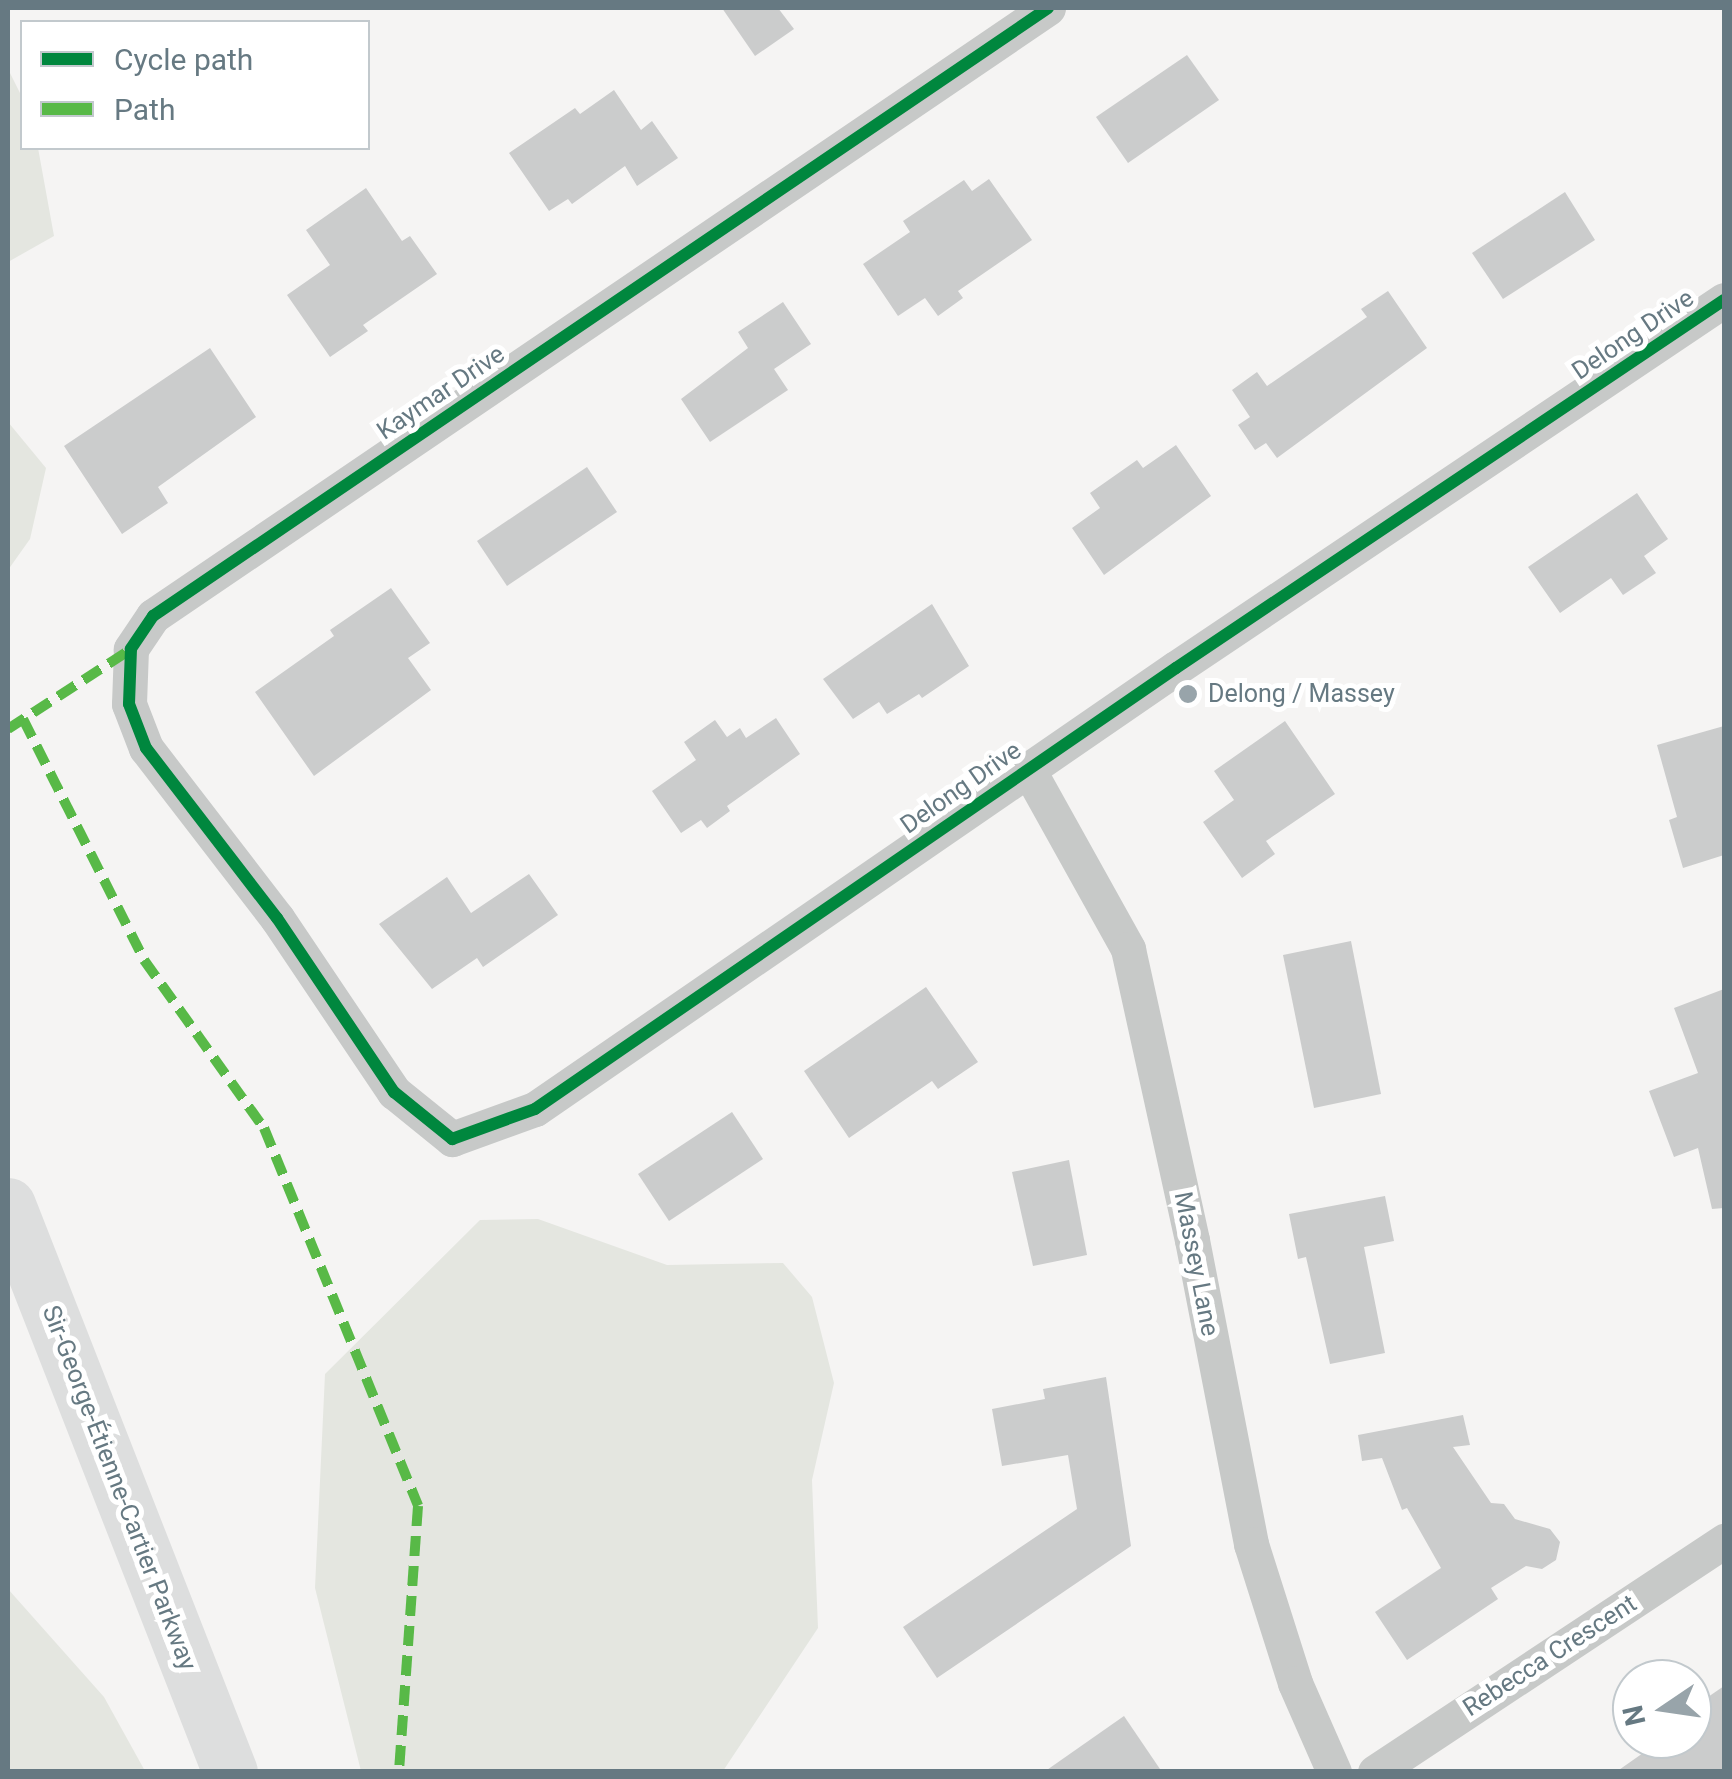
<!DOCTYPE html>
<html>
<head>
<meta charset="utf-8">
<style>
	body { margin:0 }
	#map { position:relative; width:1732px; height:1779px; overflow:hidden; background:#f5f4f3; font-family:Roboto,sans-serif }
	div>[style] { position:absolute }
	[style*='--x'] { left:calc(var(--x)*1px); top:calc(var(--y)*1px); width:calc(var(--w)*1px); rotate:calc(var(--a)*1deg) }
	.green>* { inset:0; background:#e4e6e0 }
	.building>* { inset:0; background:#cbcccc }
	.street>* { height:35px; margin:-17.5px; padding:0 17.5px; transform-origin:17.5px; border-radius:17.5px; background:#c7c9c8 }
	.primary>* { height:55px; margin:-27.5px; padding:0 27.5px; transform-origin:27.5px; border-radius:27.5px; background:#dddede }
	.quiet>* { height:10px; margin-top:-5px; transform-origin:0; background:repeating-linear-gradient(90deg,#58b947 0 20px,transparent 0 30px) }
	.cycleway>* { height:12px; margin:-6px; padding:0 6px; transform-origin:6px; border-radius:6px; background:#00873e }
	.dots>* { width:28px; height:28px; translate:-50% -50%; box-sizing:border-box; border:5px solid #fff; border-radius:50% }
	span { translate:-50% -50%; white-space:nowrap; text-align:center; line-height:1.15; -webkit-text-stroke:10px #fff; paint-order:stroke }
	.street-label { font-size:25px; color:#667982 }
	.poi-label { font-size:25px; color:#667982 }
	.left { translate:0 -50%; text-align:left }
	.frame { position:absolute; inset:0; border:10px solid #667982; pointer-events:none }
	.legend { position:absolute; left:20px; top:20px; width:350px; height:130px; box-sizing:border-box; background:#fff; border:2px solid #c2c9cd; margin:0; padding:12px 18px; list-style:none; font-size:30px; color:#667982 }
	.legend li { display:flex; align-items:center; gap:20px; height:50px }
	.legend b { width:50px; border:2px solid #c2c9cd }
	.north { position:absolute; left:1612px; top:1659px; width:100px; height:100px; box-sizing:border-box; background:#fff; border:2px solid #c2c9cd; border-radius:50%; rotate:257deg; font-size:28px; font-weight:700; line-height:40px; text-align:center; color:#667982 }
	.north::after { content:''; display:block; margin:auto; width:35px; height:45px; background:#98a4aa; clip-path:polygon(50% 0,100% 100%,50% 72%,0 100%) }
</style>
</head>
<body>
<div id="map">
	<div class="green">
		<i style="clip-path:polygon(8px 69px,22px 97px,22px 148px,38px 148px,54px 236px,8px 262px)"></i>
		<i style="clip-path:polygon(8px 422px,46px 468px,30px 539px,8px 570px)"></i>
		<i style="clip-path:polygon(538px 1219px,667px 1265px,783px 1263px,812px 1297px,834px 1383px,812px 1480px,818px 1628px,723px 1771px,361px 1771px,315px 1588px,325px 1374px,480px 1220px)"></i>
		<i style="clip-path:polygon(8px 1589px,104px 1697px,145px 1771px,8px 1771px)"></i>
	</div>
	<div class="building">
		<i style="clip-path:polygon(722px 8px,778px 8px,794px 29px,755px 56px)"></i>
		<i style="clip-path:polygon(1187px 55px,1219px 100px,1128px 163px,1096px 117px)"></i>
		<i style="clip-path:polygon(614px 90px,641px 130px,652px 121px,678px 158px,637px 186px,625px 166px,572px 204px,568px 199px,549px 211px,509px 153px,575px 108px,580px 114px)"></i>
		<i style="clip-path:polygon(989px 179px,1032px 240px,958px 291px,963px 298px,938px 316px,925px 298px,898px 316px,863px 264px,910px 232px,903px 221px,964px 180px,972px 191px)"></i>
		<i style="clip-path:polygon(366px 188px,402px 241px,410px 236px,437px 274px,363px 325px,368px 331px,330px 357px,287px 295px,330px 265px,306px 230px)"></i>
		<i style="clip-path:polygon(1565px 192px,1595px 240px,1503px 299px,1472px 253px)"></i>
		<i style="clip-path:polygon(1388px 291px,1427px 348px,1277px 458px,1266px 443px,1255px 450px,1238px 425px,1250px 417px,1232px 390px,1257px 372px,1267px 386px,1367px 317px,1361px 309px)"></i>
		<i style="clip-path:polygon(783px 302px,811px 344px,774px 369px,788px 390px,710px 442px,681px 399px,748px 348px,738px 332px)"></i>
		<i style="clip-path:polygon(210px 348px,256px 417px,158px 487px,168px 503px,122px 534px,64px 446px)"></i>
		<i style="clip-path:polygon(1176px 445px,1211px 496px,1104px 575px,1072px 528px,1100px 508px,1090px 493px,1137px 460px,1143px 468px)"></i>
		<i style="clip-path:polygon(587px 467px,617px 512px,507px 586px,477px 541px)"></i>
		<i style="clip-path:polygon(1637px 493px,1668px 539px,1644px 556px,1656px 573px,1623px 595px,1611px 578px,1560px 613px,1528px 567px)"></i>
		<i style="clip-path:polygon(391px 588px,430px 643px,408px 658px,431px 690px,314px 776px,255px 692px,334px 636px,330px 630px)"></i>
		<i style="clip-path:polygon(932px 604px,969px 666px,922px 698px,919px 694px,887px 714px,879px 702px,853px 719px,823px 679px)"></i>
		<i style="clip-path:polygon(776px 718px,800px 754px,727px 806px,730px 811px,707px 828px,701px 820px,681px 833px,652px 791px,696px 760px,684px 742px,715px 720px,727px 737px,740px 728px,746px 738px)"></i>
		<i style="clip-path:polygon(1285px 721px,1335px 794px,1266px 841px,1275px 854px,1242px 878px,1203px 822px,1234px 800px,1214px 771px)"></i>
		<i style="clip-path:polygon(1724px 726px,1724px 855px,1683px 868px,1669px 820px,1677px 817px,1657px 745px)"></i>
		<i style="clip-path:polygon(529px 874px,558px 915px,483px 967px,477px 958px,432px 989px,379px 924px,447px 877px,471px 913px)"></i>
		<i style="clip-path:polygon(1351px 941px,1381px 1094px,1314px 1108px,1283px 955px)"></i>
		<i style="clip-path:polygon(926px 987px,978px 1062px,938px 1089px,932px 1081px,849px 1138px,804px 1071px)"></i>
		<i style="clip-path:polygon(1724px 989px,1724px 1208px,1712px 1209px,1698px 1148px,1674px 1157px,1649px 1091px,1698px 1073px,1674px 1008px)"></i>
		<i style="clip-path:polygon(732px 1112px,763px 1159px,669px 1221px,638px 1174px)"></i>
		<i style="clip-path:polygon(1069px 1160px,1087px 1255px,1033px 1266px,1012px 1172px)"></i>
		<i style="clip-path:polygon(1385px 1196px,1394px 1241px,1364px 1247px,1385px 1353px,1330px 1364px,1306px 1257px,1298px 1259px,1289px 1214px)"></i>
		<i style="clip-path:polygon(1106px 1377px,1131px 1546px,937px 1678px,903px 1627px,1077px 1509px,1068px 1455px,1002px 1466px,992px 1409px,1045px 1399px,1043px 1389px)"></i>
		<i style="clip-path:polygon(1463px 1415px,1470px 1445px,1453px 1447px,1491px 1503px,1504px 1504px,1515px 1519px,1550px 1529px,1560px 1542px,1556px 1560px,1542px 1569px,1526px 1566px,1491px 1588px,1498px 1599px,1407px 1660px,1375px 1612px,1441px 1568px,1407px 1508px,1402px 1510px,1382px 1458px,1362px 1461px,1358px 1435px)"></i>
		<i style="clip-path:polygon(1724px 1686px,1724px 1772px,1616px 1772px,1663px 1739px,1692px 1739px,1692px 1708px)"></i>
		<i style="clip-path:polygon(1124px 1716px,1162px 1772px,1044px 1772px)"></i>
	</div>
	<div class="street">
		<i style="--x:1048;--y:8;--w:1082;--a:145.81"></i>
		<i style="--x:153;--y:616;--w:40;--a:124"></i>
		<i style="--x:131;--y:649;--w:55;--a:92.1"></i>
		<i style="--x:129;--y:704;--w:47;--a:68.9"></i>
		<i style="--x:146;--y:748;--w:215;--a:52.4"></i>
		<i style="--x:277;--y:918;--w:210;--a:56.1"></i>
		<i style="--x:394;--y:1092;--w:75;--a:39"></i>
		<i style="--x:452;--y:1139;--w:88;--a:-19.9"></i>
		<i style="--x:535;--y:1109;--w:778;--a:-34.53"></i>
		<i style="--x:1176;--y:668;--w:660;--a:-33.88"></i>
		<i style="--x:1028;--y:769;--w:206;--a:60.9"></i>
		<i style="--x:1128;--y:949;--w:298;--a:77.6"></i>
		<i style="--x:1192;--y:1240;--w:310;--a:79"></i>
		<i style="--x:1251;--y:1544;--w:146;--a:72.4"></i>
		<i style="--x:1295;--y:1683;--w:97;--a:66.3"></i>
		<i style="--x:1375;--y:1772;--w:419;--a:-33.5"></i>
	</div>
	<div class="primary">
		<i style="--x:8;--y:1205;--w:609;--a:68.62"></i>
	</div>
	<div class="quiet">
		<i style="--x:23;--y:719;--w:270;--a:63.3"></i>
		<i style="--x:144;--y:960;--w:206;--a:54.5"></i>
		<i style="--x:264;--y:1128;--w:408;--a:67.8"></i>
		<i style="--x:418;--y:1506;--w:267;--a:94.1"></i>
		<i style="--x:8;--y:729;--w:147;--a:-33"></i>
	</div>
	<div class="cycleway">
		<i style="--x:1048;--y:8;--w:1082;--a:145.81"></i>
		<i style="--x:153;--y:616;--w:40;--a:124"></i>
		<i style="--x:131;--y:649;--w:55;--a:92.1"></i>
		<i style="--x:129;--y:704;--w:47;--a:68.9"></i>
		<i style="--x:146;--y:748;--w:215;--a:52.4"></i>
		<i style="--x:277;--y:918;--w:210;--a:56.1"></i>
		<i style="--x:394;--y:1092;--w:75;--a:39"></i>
		<i style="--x:452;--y:1139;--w:88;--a:-19.9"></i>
		<i style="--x:535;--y:1109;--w:778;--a:-34.53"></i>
		<i style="--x:1176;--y:668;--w:660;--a:-33.88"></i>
	</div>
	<div class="dots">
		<i style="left:1188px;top:694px;background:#98a4aa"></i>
	</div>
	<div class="street-label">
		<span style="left:1633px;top:335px;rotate:-34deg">Delong Drive</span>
		<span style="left:441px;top:393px;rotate:-34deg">Kaymar Drive</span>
		<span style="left:961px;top:788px;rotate:-35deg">Delong Drive</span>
		<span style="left:1196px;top:1264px;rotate:79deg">Massey Lane</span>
		<span style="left:119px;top:1488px;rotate:69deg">Sir-George-Étienne-Cartier Parkway</span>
		<span style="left:1550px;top:1656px;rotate:-33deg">Rebecca Crescent</span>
	</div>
	<div class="poi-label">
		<span class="left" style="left:1208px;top:694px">Delong / Massey</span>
	</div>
	<div class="frame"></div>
	<ul class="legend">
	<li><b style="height:12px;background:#00873e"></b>Cycle path</li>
	<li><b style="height:12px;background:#58b947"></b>Path</li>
	</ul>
	<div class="north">N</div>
</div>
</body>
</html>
